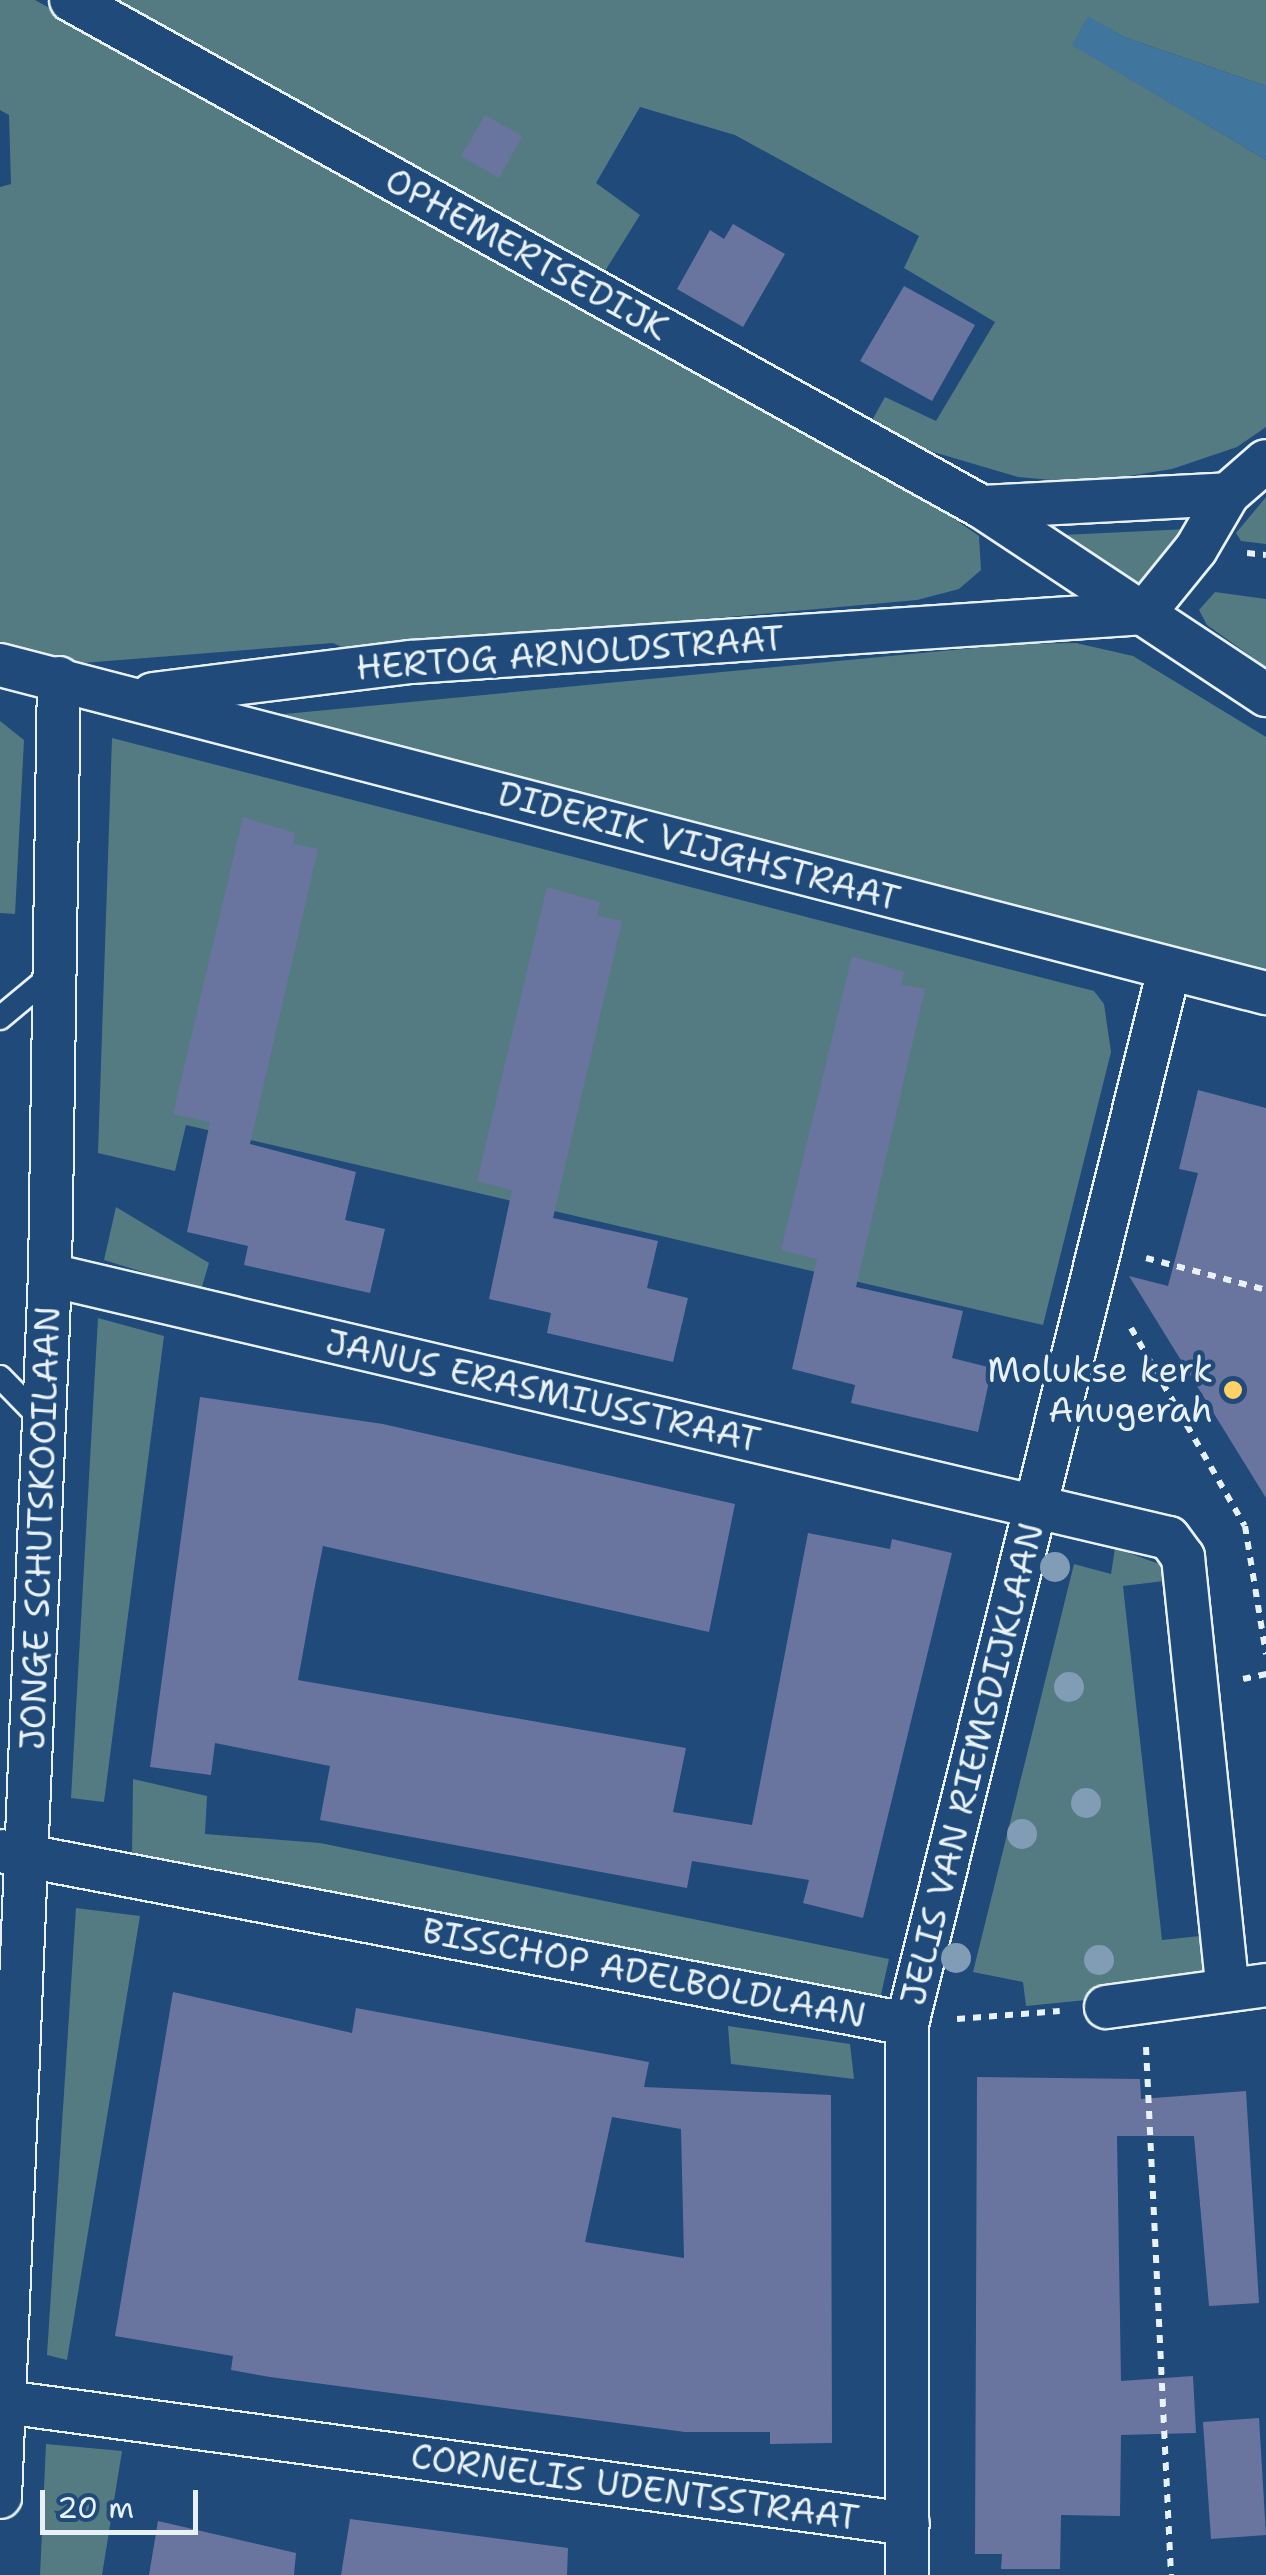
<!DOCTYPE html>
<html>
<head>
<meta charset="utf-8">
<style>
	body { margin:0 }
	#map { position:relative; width:1266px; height:2575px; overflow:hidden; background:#1f4a7a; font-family:"Shantell Sans",sans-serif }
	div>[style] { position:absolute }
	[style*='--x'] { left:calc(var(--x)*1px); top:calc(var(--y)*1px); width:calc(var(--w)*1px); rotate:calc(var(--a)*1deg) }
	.green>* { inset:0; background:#547b82 }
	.water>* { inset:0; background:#40769d }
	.building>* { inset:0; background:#6a759f }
	.path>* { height:6px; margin-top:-3px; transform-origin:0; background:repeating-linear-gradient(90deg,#e8f1f8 0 8px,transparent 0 16px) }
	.roads { filter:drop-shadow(2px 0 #e8f1f8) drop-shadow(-2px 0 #e8f1f8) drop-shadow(0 2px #e8f1f8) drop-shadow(0 -2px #e8f1f8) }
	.service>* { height:22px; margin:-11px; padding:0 11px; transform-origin:11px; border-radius:11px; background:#1f4a7a }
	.minor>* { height:42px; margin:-21px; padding:0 21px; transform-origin:21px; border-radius:21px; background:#1f4a7a }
	.trees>* { width:30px; height:30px; margin:-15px; border-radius:50%; background:#819cb5 }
	.dots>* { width:28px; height:28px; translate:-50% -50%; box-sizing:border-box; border:5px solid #1f4a7a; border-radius:50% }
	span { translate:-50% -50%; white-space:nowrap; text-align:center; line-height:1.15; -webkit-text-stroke:9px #1f4a7a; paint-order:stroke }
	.street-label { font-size:35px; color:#e8f1f8 }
	.poi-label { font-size:35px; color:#e8f1f8 }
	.right { translate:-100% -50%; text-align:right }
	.scale { position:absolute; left:40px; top:2490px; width:158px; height:45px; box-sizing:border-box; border:5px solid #e8f1f8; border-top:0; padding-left:12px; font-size:30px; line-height:35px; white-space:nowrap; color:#e8f1f8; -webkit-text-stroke:8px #1f4a7a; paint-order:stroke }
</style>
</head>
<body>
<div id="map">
	<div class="green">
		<i style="clip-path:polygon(0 0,35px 0,891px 475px,979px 536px,981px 570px,959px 589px,917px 600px,351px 651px,333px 643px,70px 664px,0 652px,0 187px,11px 184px,9px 115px,0 110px)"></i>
		<i style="clip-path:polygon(106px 0,1266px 0,1266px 86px,1124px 37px,1088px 17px,1073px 45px,1266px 160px,1266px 427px,1237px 447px,1172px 469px,1085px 483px,1018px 477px,913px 446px,870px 424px,885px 397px,936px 421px,995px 322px,904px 268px,919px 236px,735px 135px,640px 107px,596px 183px,640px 215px,600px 279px)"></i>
		<i style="clip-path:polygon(1266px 497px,1266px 544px,1241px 541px,1236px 533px)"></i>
		<i style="clip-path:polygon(1188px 529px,1142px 585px,1062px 535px)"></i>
		<i style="clip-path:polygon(1215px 592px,1266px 599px,1266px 667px,1207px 625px,1199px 610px)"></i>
		<i style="clip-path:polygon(1076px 643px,1133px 656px,1266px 737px,1266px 971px,274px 715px,1016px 644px)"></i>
		<i style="clip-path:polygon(0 721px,24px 740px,15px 914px,0 913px)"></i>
		<i style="clip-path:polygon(112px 738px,1094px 991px,1104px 1004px,1111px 1052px,1043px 1325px,186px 1125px,175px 1171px,98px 1153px)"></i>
		<i style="clip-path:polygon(116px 1207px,209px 1263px,201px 1290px,104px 1260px)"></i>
		<i style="clip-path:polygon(98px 1318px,164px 1336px,104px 1802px,71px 1798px)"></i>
		<i style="clip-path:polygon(1115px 1548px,1162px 1565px,1164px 1581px,1123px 1586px,1162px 1940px,1200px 1936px,1204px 1981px,1157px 1993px,1026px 2006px,1023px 1982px,973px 1972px,1074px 1564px,1111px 1574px)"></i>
		<i style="clip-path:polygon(133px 1779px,207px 1796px,205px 1834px,320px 1843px,889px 1959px,880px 1999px,132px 1855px)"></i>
		<i style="clip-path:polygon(76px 1908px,140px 1916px,67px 2360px,47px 2355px)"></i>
		<i style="clip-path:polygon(728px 2026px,850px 2044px,854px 2079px,731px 2064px)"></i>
		<i style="clip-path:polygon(46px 2444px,122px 2451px,102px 2575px,40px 2575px)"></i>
	</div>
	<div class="water">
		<i style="clip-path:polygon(1088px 16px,1124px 37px,1266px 86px,1266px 160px,1072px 45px)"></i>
	</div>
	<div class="building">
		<i style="clip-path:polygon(485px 115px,522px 136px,499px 178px,461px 156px)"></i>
		<i style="clip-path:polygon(733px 224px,785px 254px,743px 327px,677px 289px,710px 230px,724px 239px)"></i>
		<i style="clip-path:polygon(904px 286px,975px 325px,932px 401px,860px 361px)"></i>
		<i style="clip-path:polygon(243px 817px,295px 833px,293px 844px,318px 849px,250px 1144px,356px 1172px,345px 1220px,385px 1229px,370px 1293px,244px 1265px,248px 1246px,187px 1232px,210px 1122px,173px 1114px)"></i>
		<i style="clip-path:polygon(547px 887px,600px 902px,597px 916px,622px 921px,553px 1218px,658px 1241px,647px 1288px,688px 1298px,673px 1362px,547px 1333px,551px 1313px,489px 1299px,512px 1190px,477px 1181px)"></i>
		<i style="clip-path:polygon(852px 956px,904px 972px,901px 985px,925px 989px,856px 1287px,963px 1311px,952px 1358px,992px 1368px,978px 1432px,851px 1403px,855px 1385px,792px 1369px,817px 1259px,781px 1250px)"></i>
		<i style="clip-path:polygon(1198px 1090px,1266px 1108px,1266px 1498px,1129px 1276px,1168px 1286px,1198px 1173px,1179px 1169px)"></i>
		<i style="clip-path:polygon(200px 1397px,383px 1424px,735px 1504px,709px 1632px,323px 1546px,314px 1591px,298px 1680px,686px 1748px,673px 1812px,752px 1825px,808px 1533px,890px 1549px,892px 1539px,952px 1553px,863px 1918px,803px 1903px,809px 1880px,692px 1861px,687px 1888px,320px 1820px,330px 1766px,215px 1743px,211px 1775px,150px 1767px)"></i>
		<i style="clip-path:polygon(evenodd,173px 1992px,352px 2033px,356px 2008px,649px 2062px,644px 2087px,831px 2095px,832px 2443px,770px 2444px,770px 2432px,685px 2432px,270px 2377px,231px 2370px,233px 2356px,115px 2336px,173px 1992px,612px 2117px,681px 2129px,684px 2258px,585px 2242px,612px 2117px)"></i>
		<i style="clip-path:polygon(977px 2077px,1140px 2079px,1141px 2099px,1246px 2091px,1259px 2303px,1209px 2306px,1194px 2136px,1117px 2136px,1121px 2381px,1193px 2376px,1196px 2433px,1121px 2435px,1120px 2516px,1061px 2515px,1060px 2569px,1001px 2569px,1002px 2554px,975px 2554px)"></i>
		<i style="clip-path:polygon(1259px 2418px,1266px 2535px,1211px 2539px,1203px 2422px)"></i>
		<i style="clip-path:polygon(350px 2519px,568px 2548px,567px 2575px,341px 2575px)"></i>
		<i style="clip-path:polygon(158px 2521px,296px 2553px,294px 2575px,149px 2575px)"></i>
	</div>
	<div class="path">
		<i style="--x:1247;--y:553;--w:19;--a:6"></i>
		<i style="--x:1146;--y:1258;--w:124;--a:14.9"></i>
		<i style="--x:1131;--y:1328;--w:228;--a:60.1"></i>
		<i style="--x:1245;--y:1526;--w:130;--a:80.7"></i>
		<i style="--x:1243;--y:1679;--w:24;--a:-12"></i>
		<i style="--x:957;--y:2019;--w:103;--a:-4.4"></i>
		<i style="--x:1146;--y:2047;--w:529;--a:87.29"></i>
	</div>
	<div class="roads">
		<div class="service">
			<i style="--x:0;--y:1018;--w:70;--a:-39.8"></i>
			<i style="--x:0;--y:1377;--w:62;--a:45.7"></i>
		</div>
		<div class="minor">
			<i style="--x:71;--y:0;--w:1043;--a:29.1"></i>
			<i style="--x:982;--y:507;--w:341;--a:33.5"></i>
			<i style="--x:982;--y:507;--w:246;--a:-3"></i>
			<i style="--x:1144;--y:613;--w:82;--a:-50.9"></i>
			<i style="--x:1196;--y:549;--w:64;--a:-59.8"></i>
			<i style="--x:1228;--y:494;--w:50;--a:-41"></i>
			<i style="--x:0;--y:665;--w:1308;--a:14.53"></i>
			<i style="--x:153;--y:694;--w:260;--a:-7.1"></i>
			<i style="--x:411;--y:662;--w:735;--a:-3.82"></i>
			<i style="--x:50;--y:1275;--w:1149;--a:13.23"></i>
			<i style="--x:1169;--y:1538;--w:24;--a:54"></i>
			<i style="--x:1183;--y:1557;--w:435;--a:84.1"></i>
			<i style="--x:0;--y:1851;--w:923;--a:10.8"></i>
			<i style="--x:1106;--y:2007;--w:162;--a:-7.8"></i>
			<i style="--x:5;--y:2402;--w:911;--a:7.69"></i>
			<i style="--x:0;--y:2497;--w:1223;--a:-87.66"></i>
			<i style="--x:50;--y:1275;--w:597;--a:-89.14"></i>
			<i style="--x:907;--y:2575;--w:551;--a:-90"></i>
			<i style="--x:907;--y:2024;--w:1087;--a:-76.05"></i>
		</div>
	</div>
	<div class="trees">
		<i style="left:1055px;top:1567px"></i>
		<i style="left:1069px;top:1687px"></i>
		<i style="left:1086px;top:1803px"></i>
		<i style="left:1022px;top:1834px"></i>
		<i style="left:956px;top:1958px"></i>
		<i style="left:1099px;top:1960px"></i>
	</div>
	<div class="dots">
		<i style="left:1233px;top:1390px;background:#ffd166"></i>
	</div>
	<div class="street-label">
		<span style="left:527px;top:254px;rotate:29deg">OPHEMERTSEDIJK</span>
		<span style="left:570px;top:653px;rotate:-4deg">HERTOG ARNOLDSTRAAT</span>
		<span style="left:699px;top:846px;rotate:15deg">DIDERIK VIJGHSTRAAT</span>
		<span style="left:543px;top:1391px;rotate:13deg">JANUS ERASMIUSSTRAAT</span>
		<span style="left:40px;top:1528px;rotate:-88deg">JONGE SCHUTSKOOILAAN</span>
		<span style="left:972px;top:1764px;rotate:-76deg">JELIS VAN RIEMSDIJKLAAN</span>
		<span style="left:644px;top:1973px;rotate:11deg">BISSCHOP ADELBOLDLAAN</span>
		<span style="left:635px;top:2487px;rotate:8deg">CORNELIS UDENTSSTRAAT</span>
	</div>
	<div class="poi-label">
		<span class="right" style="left:1213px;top:1390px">Molukse kerk<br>Anugerah</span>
	</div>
	<div class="scale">20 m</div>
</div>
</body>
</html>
